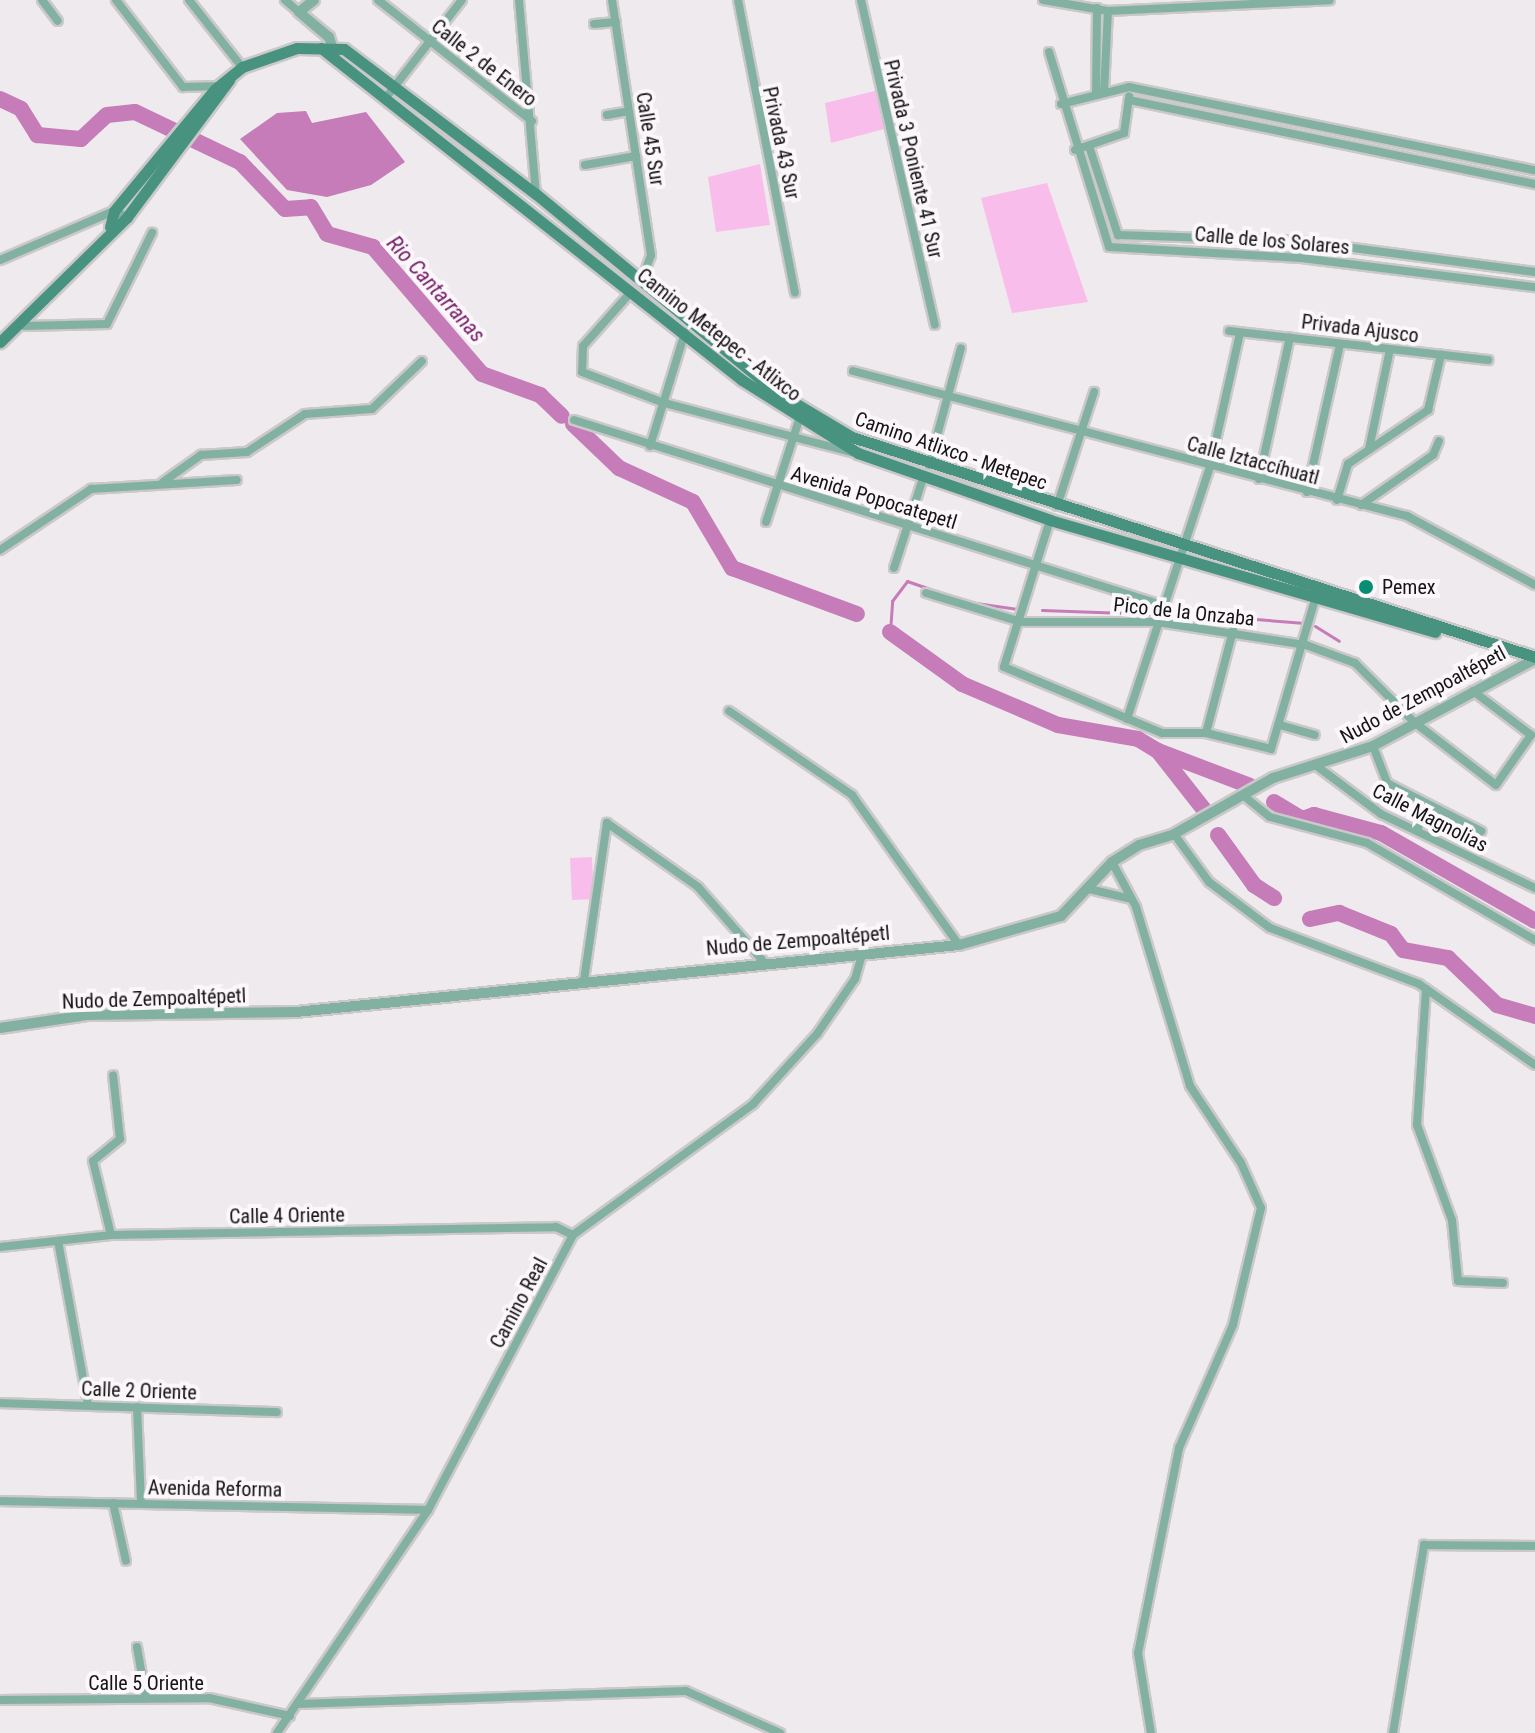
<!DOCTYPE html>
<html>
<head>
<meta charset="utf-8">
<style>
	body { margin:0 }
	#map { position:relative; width:1535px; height:1733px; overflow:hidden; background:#eeeaed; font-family:"Roboto Condensed",sans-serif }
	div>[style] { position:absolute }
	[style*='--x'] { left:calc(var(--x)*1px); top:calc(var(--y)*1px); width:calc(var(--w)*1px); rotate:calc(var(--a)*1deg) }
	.green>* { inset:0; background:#f9bdec }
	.water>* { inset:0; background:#c67cb8 }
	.stream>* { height:3px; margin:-1.5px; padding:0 1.5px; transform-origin:1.5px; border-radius:1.5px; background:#c67cb8 }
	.river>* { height:16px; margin:-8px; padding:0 8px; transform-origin:8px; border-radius:8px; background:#c67cb8 }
	.roads { filter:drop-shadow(2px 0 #cbc8ca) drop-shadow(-2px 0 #cbc8ca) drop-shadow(0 2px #cbc8ca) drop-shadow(0 -2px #cbc8ca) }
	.minor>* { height:8px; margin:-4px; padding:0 4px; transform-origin:4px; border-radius:4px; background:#82b1a2 }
	.tertiary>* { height:10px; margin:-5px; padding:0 5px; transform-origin:5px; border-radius:5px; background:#82b1a2 }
	.secondary>* { height:11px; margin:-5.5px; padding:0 5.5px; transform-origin:5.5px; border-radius:5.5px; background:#48937f }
	.dots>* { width:22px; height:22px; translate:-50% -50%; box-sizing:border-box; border:4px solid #fbf7fa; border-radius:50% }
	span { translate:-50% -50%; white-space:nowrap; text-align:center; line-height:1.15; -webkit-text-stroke:8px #fbf7fa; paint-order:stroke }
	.street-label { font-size:20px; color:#151314 }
	.poi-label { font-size:20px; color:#151314 }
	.left { translate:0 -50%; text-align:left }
	.water-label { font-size:22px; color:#771e6b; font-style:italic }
</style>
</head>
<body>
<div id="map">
	<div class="green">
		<i style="clip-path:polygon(875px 91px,884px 129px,831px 143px,825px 103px)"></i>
		<i style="clip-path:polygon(760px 164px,770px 225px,716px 232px,708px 177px)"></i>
		<i style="clip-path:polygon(1047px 183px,1088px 302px,1012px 313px,981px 198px)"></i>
		<i style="clip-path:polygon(592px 857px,594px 899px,572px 900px,570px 858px)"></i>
	</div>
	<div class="water">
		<i style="clip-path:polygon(306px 111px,312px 123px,366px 112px,405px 162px,371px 185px,327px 197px,287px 190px,240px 139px,277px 113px)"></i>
	</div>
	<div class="stream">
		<i style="--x:969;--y:602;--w:49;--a:8.3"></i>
		<i style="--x:1042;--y:610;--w:111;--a:2.1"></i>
		<i style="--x:1180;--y:613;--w:125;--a:4.6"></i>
		<i style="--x:1315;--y:626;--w:28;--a:32"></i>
		<i style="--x:890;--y:632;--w:31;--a:-86"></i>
		<i style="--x:892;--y:601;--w:25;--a:-53"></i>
		<i style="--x:907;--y:581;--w:58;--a:19.1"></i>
	</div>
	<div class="river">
		<i style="--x:0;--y:99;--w:23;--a:25"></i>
		<i style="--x:21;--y:109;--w:31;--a:58"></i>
		<i style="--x:37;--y:135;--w:44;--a:5.2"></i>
		<i style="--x:81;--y:139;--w:35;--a:-43"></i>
		<i style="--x:107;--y:115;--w:28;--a:-6"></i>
		<i style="--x:135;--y:112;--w:116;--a:25.5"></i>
		<i style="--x:240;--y:162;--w:65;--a:46.2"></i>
		<i style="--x:285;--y:209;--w:26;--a:-4"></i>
		<i style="--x:311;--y:207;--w:31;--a:59"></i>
		<i style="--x:327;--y:234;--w:48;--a:15.8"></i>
		<i style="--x:373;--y:247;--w:167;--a:49.4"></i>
		<i style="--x:482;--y:374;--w:62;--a:19.9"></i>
		<i style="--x:540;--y:395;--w:30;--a:44"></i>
		<i style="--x:573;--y:424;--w:64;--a:43.7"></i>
		<i style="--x:619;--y:468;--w:81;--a:24.7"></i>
		<i style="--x:693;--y:502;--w:77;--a:59.4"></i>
		<i style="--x:732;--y:568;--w:133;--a:20.2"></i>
		<i style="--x:890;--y:632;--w:89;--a:35.8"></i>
		<i style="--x:962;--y:684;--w:104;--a:23.1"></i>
		<i style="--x:1058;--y:725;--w:81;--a:9.9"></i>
		<i style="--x:1138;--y:739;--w:23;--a:31"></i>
		<i style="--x:1158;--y:751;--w:76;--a:51.9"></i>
		<i style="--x:1158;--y:751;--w:98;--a:20.8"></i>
		<i style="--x:1274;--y:802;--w:33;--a:31"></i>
		<i style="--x:1302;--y:819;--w:13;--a:-18"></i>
		<i style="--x:1314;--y:815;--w:69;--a:15"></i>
		<i style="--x:1381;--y:833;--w:177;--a:29.7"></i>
		<i style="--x:1218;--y:835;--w:62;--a:54.2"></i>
		<i style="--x:1254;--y:885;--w:24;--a:33"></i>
		<i style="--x:1310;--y:919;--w:30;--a:-12"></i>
		<i style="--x:1339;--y:913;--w:56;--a:22"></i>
		<i style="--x:1391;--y:934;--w:20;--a:53"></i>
		<i style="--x:1403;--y:950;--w:46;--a:10.1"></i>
		<i style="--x:1448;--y:958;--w:68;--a:43.8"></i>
		<i style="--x:1497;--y:1005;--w:40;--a:16"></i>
	</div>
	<div class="roads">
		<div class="minor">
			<i style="--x:42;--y:0;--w:26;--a:53"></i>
			<i style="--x:116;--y:0;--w:110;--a:52.4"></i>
			<i style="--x:183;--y:87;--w:40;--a:-1.4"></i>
			<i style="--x:189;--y:0;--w:85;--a:51.7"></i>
			<i style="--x:285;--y:0;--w:18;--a:41"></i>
			<i style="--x:378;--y:0;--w:196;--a:38.2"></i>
			<i style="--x:519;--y:0;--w:195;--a:85"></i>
			<i style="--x:612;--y:0;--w:258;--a:81.3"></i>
			<i style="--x:651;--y:255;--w:29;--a:110"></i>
			<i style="--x:738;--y:0;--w:298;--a:79"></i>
			<i style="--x:861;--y:0;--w:333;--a:77.2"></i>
			<i style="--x:1043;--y:0;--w:66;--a:9.6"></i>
			<i style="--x:1108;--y:11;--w:222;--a:-2.8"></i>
			<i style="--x:594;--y:24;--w:22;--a:-5"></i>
			<i style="--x:1049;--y:52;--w:204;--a:72.9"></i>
			<i style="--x:1109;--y:247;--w:192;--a:3.3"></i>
			<i style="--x:1301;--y:258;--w:236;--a:7.1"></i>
			<i style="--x:1104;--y:92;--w:81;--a:-87.2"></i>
			<i style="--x:1096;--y:94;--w:86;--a:-89.3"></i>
			<i style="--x:388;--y:95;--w:120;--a:-52.1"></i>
			<i style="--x:1129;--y:100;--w:415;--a:11.7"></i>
			<i style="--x:1061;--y:104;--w:70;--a:-14"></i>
			<i style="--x:1129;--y:87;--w:414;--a:11.6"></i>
			<i style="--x:607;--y:115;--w:22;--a:-10"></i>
			<i style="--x:1089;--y:146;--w:94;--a:72"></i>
			<i style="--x:1118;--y:235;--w:182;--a:1.9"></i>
			<i style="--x:1300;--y:241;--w:237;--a:7.5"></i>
			<i style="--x:1075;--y:150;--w:52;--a:-19.1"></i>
			<i style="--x:1124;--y:133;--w:37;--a:-82"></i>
			<i style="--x:585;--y:165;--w:52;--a:-10"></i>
			<i style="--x:0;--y:260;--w:124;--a:-23.3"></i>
			<i style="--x:114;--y:211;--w:14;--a:25"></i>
			<i style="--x:631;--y:292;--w:72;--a:131.6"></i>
			<i style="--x:583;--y:346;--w:26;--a:92"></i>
			<i style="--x:582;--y:372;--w:88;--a:20.7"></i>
			<i style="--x:664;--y:403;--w:196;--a:14.7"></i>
			<i style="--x:24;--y:326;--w:83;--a:-1.4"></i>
			<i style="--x:107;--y:324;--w:102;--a:-63.7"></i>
			<i style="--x:1229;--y:331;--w:261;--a:6.4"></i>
			<i style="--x:853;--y:371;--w:573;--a:14.67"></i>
			<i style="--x:1407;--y:516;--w:145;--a:28.3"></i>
			<i style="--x:574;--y:420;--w:620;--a:17.47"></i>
			<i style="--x:650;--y:446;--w:119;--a:-72.9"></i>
			<i style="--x:1369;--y:449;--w:102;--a:-78.1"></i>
			<i style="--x:929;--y:465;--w:121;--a:-74.7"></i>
			<i style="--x:1259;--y:479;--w:145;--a:-77.7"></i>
			<i style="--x:163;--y:482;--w:47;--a:-35.4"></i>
			<i style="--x:201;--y:455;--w:46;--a:-3.7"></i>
			<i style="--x:247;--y:452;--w:69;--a:-33.2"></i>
			<i style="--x:305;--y:414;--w:67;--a:-4.3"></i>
			<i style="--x:372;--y:409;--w:69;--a:-43.8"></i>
			<i style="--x:1307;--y:492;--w:152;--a:-77.4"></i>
			<i style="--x:1337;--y:500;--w:38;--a:-73"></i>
			<i style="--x:1348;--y:464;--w:97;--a:-34"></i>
			<i style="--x:1428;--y:410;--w:57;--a:-76.7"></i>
			<i style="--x:1361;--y:505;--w:88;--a:-34.8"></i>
			<i style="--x:1433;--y:455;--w:15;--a:-67"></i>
			<i style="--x:1057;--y:506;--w:120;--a:-72"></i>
			<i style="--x:1050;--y:520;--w:154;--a:107.4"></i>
			<i style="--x:1004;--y:667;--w:171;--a:22.7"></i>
			<i style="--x:1162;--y:733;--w:44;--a:0"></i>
			<i style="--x:1206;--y:733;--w:67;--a:13.8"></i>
			<i style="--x:1271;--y:749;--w:163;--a:-73.6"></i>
			<i style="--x:766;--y:522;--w:107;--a:-72.1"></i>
			<i style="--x:0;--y:550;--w:110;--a:-33.8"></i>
			<i style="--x:91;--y:489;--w:146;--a:-3.5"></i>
			<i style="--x:894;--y:568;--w:95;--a:-72.1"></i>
			<i style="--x:926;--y:593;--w:99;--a:17"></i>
			<i style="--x:1021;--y:622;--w:136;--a:0"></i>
			<i style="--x:1157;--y:622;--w:151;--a:8.8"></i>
			<i style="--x:1306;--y:645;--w:52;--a:20.2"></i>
			<i style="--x:1355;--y:663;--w:83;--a:45"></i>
			<i style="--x:1414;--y:722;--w:103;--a:37.5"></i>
			<i style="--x:1496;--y:785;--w:61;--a:-55"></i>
			<i style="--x:1531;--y:735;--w:73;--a:-142.8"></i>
			<i style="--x:729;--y:711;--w:149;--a:34.3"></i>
			<i style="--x:852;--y:795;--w:184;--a:54.5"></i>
			<i style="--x:1127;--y:719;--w:265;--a:-71.8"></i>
			<i style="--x:1210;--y:467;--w:137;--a:-77.4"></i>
			<i style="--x:1280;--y:725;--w:36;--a:16"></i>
			<i style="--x:1206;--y:733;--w:106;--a:-75.2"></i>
			<i style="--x:1373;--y:746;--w:40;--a:69"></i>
			<i style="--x:1387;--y:783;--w:106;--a:27.1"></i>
			<i style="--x:1318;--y:767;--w:79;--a:36.7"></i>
			<i style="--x:1381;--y:814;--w:171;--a:25.7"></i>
			<i style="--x:1244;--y:796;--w:33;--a:39"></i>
			<i style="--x:1270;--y:817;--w:100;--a:15"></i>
			<i style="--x:1367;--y:843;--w:194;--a:30"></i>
			<i style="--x:1417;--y:830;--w:24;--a:-66"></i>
			<i style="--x:1174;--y:834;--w:59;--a:53.9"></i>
			<i style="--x:1209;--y:882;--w:76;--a:37"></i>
			<i style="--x:1270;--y:928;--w:159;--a:20.6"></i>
			<i style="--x:1419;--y:984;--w:141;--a:34.9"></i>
			<i style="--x:1112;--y:862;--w:51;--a:61.9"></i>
			<i style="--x:1136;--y:907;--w:187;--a:73.2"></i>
			<i style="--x:1190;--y:1086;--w:92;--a:56.5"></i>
			<i style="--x:1241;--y:1163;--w:49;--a:66"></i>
			<i style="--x:1261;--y:1208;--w:120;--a:103.5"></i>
			<i style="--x:1233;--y:1325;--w:134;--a:113.7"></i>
			<i style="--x:1179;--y:1448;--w:209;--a:101.3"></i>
			<i style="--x:1138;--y:1653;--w:81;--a:80.8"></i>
			<i style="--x:1089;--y:889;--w:43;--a:13.4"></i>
			<i style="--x:584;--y:980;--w:159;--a:-81.7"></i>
			<i style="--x:607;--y:823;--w:111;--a:35.1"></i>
			<i style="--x:698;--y:887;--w:98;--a:48.7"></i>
			<i style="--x:1426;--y:989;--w:136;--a:93.8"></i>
			<i style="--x:1417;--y:1125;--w:101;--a:69.8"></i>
			<i style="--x:1452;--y:1220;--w:61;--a:84.4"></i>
			<i style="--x:1458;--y:1281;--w:45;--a:2.5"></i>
			<i style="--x:111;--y:1235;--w:76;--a:-103.7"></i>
			<i style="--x:93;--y:1161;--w:35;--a:-39"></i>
			<i style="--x:120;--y:1139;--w:64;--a:-96.2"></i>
			<i style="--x:58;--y:1241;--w:167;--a:79.6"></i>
			<i style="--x:0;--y:1247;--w:112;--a:-6.2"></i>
			<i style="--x:111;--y:1235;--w:445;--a:-1"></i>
			<i style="--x:556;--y:1227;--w:19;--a:25"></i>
			<i style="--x:0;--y:1403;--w:277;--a:1.9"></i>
			<i style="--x:137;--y:1407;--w:97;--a:87.6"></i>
			<i style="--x:0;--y:1501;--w:428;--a:1.2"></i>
			<i style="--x:113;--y:1503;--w:59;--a:77.4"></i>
			<i style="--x:137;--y:1647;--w:52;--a:80"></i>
			<i style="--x:0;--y:1700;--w:209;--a:-0.5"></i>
			<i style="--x:209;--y:1698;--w:83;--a:12.5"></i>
			<i style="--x:297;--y:1704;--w:389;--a:-1.9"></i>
			<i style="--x:686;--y:1691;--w:103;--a:24.1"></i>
			<i style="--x:277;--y:1733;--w:269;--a:-55.9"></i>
			<i style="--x:428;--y:1510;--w:311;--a:-62.2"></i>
			<i style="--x:573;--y:1235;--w:223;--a:-36"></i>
			<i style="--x:753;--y:1104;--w:95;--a:-47.6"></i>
			<i style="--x:817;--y:1034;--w:67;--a:-55.4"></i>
			<i style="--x:855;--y:979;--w:26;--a:-74"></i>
			<i style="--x:1393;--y:1733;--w:191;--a:-80.6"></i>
			<i style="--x:1424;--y:1545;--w:111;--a:0.5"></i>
		</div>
		<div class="tertiary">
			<i style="--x:314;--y:0;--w:19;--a:141"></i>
			<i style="--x:299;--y:12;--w:39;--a:40"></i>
			<i style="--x:329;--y:37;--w:19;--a:72"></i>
			<i style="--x:0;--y:1028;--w:88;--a:-8.5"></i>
			<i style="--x:87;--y:1015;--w:209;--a:-0.8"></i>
			<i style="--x:296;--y:1012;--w:666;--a:-5.77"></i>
			<i style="--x:959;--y:945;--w:106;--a:-15.9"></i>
			<i style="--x:1061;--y:916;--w:74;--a:-46.6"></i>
			<i style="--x:1112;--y:862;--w:32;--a:-32"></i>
			<i style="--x:1139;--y:845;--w:37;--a:-17"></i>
			<i style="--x:1174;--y:834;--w:114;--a:-29.5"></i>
			<i style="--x:1273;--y:778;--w:105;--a:-17.7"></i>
			<i style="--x:1373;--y:746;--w:184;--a:-28.2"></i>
		</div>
		<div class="secondary">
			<i style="--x:321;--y:48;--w:536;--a:38.26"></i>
			<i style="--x:742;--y:380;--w:137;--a:32.2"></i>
			<i style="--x:858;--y:453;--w:203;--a:19.2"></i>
			<i style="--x:1050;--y:520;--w:401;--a:16.2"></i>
			<i style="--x:110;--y:227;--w:16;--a:-76"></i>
			<i style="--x:114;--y:211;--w:158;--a:-50.4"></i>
			<i style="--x:215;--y:89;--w:35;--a:-39"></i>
			<i style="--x:242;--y:67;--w:58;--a:-19.1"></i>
			<i style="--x:297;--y:48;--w:47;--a:1.2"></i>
			<i style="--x:344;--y:49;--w:241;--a:37.1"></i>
			<i style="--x:536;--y:194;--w:310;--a:39.5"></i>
			<i style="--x:775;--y:391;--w:90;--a:30.9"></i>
			<i style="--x:852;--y:437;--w:718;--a:17.85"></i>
			<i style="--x:0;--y:342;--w:178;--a:-44.5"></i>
			<i style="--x:127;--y:217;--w:171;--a:-53.3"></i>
		</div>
	</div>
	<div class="dots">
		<i style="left:1366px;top:587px;background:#078d73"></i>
	</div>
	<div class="street-label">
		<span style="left:484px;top:63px;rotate:38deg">Calle 2 de Enero</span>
		<span style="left:650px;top:139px;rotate:81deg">Calle 45 Sur</span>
		<span style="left:781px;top:143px;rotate:78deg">Privada 43 Sur</span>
		<span style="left:913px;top:159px;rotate:77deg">Privada 3 Poniente 41 Sur</span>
		<span style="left:1272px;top:241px;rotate:5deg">Calle de los Solares</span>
		<span style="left:1360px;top:329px;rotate:7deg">Privada Ajusco</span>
		<span style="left:719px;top:335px;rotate:38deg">Camino Metepec - Atlixco</span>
		<span style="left:951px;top:451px;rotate:19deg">Camino Atlixco - Metepec</span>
		<span style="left:1253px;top:461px;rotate:15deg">Calle Iztaccíhuatl</span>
		<span style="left:874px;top:498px;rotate:17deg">Avenida Popocatepetl</span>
		<span style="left:1184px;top:612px;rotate:6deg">Pico de la Onzaba</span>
		<span style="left:1423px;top:695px;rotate:-28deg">Nudo de Zempoaltépetl</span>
		<span style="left:1430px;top:818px;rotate:27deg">Calle Magnolias</span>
		<span style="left:798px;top:941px;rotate:-5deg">Nudo de Zempoaltépetl</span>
		<span style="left:154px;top:999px;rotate:-2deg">Nudo de Zempoaltépetl</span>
		<span style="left:287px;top:1216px;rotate:-1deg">Calle 4 Oriente</span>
		<span style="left:519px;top:1303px;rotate:-62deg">Camino Real</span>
		<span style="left:139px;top:1391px;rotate:2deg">Calle 2 Oriente</span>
		<span style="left:215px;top:1489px;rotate:1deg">Avenida Reforma</span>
		<span style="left:146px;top:1683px">Calle 5 Oriente</span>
	</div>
	<div class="poi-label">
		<span class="left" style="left:1382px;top:587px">Pemex</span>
	</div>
	<div class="water-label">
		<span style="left:436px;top:289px;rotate:48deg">Rio Cantarranas</span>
	</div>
</div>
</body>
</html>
